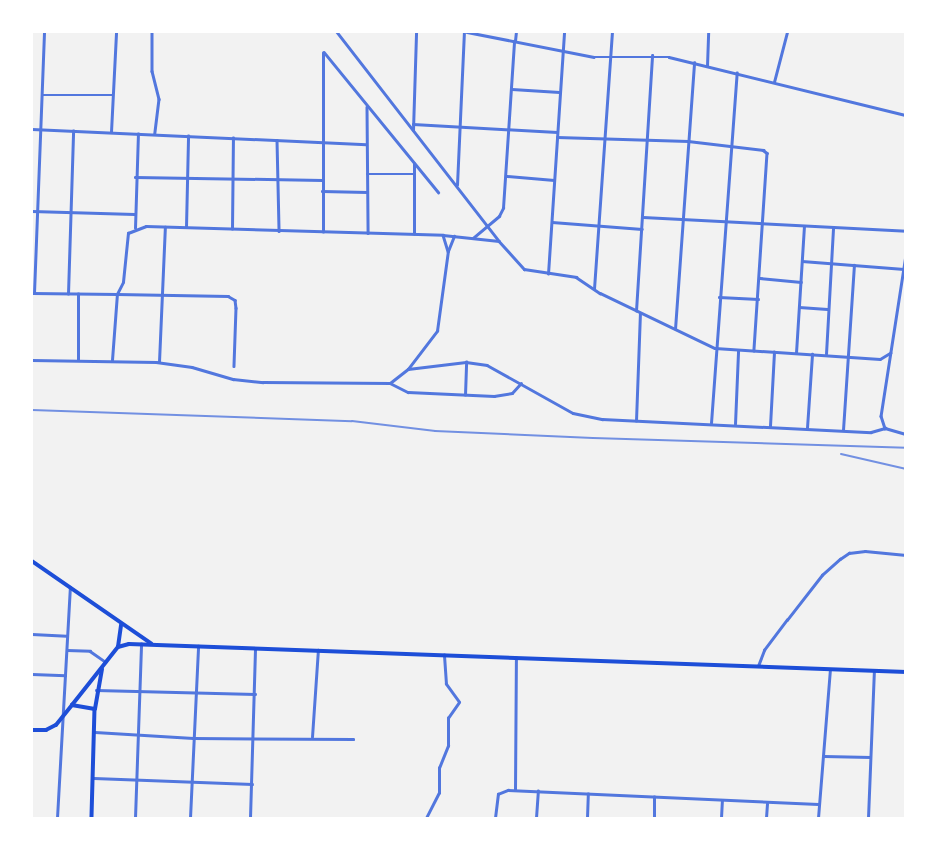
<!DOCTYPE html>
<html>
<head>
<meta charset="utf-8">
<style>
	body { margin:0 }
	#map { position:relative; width:937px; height:850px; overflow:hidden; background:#f2f2f2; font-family:Inter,sans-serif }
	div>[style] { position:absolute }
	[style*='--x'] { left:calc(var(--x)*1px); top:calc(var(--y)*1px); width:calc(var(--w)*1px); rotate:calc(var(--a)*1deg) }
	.minor>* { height:2.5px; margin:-1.25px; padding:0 1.25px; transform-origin:1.25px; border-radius:1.25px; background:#5277de }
	.tertiary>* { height:2.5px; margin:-1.25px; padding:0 1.25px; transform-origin:1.25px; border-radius:1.25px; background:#5277de }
	.secondary>* { height:3.5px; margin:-1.75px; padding:0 1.75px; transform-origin:1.75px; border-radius:1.75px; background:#1d4ed8 }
	.rail>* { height:2px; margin:-1px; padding:0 1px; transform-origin:1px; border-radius:1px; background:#7290e2 }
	span { translate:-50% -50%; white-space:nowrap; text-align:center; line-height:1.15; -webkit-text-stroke:6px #fff; paint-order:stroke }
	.frame { position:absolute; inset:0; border:33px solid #fff; pointer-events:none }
</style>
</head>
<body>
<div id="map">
	<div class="minor">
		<i style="--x:152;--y:32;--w:39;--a:90"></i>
		<i style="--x:152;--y:71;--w:29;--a:76"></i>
		<i style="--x:159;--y:99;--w:35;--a:97"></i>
		<i style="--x:515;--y:41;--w:9;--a:-84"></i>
		<i style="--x:324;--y:52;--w:181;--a:50.8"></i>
		<i style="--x:707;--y:66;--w:34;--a:-88"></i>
		<i style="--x:774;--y:82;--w:52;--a:-75.4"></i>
		<i style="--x:512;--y:89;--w:47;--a:3.7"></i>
		<i style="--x:43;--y:95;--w:70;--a:0"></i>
		<i style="--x:367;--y:107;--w:126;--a:89.5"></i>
		<i style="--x:413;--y:124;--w:144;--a:3.2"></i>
		<i style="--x:32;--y:129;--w:334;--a:2.6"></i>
		<i style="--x:111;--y:132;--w:100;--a:-87.1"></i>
		<i style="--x:557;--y:137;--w:131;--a:1.7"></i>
		<i style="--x:688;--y:141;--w:76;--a:6.8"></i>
		<i style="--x:763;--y:150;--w:5;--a:37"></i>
		<i style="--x:767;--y:153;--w:198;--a:93.8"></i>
		<i style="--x:277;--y:140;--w:91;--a:88.7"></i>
		<i style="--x:367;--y:174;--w:46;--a:0"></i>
		<i style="--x:507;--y:176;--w:47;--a:4.9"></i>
		<i style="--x:135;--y:177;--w:187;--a:0.9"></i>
		<i style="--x:457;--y:185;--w:153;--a:-87.4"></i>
		<i style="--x:322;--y:191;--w:45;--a:1.3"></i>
		<i style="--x:32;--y:211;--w:102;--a:1.7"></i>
		<i style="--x:643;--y:217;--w:263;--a:3"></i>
		<i style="--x:552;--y:222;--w:90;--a:4.4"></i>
		<i style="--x:186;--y:227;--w:91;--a:-88.7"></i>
		<i style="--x:135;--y:228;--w:94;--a:-88.2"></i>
		<i style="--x:232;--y:229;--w:91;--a:-89.4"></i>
		<i style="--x:323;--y:232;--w:179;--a:-90"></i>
		<i style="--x:414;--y:234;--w:70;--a:-90"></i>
		<i style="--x:802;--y:261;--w:102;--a:4.5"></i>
		<i style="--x:548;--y:274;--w:243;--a:-86.2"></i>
		<i style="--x:760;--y:278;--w:41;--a:5.6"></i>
		<i style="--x:594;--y:289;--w:258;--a:-86"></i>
		<i style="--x:34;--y:293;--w:261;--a:-87.8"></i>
		<i style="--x:68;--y:294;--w:163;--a:-88.2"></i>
		<i style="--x:719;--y:297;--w:39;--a:3"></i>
		<i style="--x:799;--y:307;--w:28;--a:4"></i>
		<i style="--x:636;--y:311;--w:256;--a:-86.4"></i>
		<i style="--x:675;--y:329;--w:267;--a:-85.9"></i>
		<i style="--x:796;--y:353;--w:126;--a:-86.4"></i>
		<i style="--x:826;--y:354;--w:126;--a:-86.8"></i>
		<i style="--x:78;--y:359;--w:65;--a:-90"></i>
		<i style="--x:112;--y:360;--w:66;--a:-85.7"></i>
		<i style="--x:117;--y:294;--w:111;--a:1"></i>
		<i style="--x:228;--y:296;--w:8;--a:30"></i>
		<i style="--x:235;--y:300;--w:8;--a:83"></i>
		<i style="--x:236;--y:308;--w:58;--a:92"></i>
		<i style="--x:159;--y:362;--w:135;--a:-87.5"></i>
		<i style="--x:408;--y:369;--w:58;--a:-6.9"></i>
		<i style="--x:466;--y:362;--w:21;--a:8"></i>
		<i style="--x:487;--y:365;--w:98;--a:29.2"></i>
		<i style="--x:573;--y:413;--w:30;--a:12"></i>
		<i style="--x:602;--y:419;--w:269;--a:2.8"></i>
		<i style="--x:871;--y:432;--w:15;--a:-16"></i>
		<i style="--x:390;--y:383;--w:20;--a:27"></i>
		<i style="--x:408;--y:392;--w:86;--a:2.7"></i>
		<i style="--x:494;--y:396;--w:18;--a:-9"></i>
		<i style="--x:512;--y:393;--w:13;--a:-48"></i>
		<i style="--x:465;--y:395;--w:33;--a:-88"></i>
		<i style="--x:636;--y:421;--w:107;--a:-87.9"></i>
		<i style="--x:711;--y:423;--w:351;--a:-85.8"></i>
		<i style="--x:735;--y:424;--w:73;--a:-87.6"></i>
		<i style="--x:770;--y:426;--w:74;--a:-86.9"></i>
		<i style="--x:807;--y:428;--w:74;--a:-86.1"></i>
		<i style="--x:843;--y:430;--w:165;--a:-86.2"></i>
		<i style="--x:32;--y:634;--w:34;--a:3"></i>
		<i style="--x:67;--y:650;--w:23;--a:2"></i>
		<i style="--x:90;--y:651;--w:19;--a:35"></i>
		<i style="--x:758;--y:666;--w:17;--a:-69"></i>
		<i style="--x:764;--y:650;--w:38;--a:-53"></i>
		<i style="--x:787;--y:620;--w:57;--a:-52.1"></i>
		<i style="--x:822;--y:575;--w:24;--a:-42"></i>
		<i style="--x:840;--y:559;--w:11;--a:-34"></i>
		<i style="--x:849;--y:553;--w:16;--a:-7"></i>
		<i style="--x:865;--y:551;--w:41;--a:5.6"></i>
		<i style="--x:32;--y:674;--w:33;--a:2"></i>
		<i style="--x:96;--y:690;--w:159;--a:1.4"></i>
		<i style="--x:95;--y:732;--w:98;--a:3.5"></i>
		<i style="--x:193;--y:738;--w:160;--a:0.4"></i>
		<i style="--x:312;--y:737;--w:87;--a:-86.1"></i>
		<i style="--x:824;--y:756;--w:46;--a:1.2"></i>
		<i style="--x:94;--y:778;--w:158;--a:2.2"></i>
		<i style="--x:515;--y:790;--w:132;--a:-89.6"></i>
		<i style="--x:57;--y:818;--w:231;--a:-86.8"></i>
		<i style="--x:135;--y:818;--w:174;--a:-88"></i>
		<i style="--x:190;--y:818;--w:172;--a:-87.3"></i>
		<i style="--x:250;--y:818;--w:169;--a:-88.3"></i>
		<i style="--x:426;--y:818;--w:28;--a:-63"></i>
		<i style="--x:439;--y:793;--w:25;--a:-90"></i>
		<i style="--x:439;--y:768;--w:24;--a:-68"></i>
		<i style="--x:448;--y:746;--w:28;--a:-90"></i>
		<i style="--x:448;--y:718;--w:19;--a:-55"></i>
		<i style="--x:459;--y:702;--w:22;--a:-126"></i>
		<i style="--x:446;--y:684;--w:29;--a:-94"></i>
		<i style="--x:495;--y:818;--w:24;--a:-83"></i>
		<i style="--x:498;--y:794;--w:11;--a:-22"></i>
		<i style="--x:508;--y:790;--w:310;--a:2.6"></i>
		<i style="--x:536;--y:818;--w:27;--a:-86"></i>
		<i style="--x:587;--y:818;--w:24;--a:-88"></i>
		<i style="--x:654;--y:818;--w:21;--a:-90"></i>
		<i style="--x:721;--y:818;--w:17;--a:-87"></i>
		<i style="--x:766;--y:818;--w:14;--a:-86"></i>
		<i style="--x:818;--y:818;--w:149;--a:-85.4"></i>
		<i style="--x:868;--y:818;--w:147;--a:-87.7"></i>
	</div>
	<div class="tertiary">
		<i style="--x:337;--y:32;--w:264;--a:52.2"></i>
		<i style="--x:499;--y:241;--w:38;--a:48"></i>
		<i style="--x:524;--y:269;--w:53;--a:8.7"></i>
		<i style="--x:576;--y:277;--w:29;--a:34"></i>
		<i style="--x:600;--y:293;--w:127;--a:25.6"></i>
		<i style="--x:715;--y:348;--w:165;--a:3.8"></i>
		<i style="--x:880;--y:359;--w:12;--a:-31"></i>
		<i style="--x:467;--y:32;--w:129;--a:11.1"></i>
		<i style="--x:594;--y:57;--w:75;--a:0"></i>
		<i style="--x:669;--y:57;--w:244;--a:13.8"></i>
		<i style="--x:413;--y:130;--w:98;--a:-88.2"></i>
		<i style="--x:443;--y:235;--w:17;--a:73"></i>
		<i style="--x:473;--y:238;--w:34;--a:-40"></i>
		<i style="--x:499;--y:216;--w:9;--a:-63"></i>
		<i style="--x:503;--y:208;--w:167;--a:-86.2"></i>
		<i style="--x:906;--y:255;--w:163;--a:98.8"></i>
		<i style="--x:881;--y:416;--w:13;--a:72"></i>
		<i style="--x:885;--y:428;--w:22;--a:16"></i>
		<i style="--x:32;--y:293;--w:85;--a:0.7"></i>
		<i style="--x:117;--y:294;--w:13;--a:-63"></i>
		<i style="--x:123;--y:282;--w:49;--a:-84.2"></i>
		<i style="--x:128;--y:233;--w:19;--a:-21"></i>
		<i style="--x:146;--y:226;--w:297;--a:1.7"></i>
		<i style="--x:443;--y:235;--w:56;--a:6.1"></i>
		<i style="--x:32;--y:360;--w:124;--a:0.9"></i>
		<i style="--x:156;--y:362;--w:36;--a:8"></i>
		<i style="--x:192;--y:367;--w:43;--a:16.3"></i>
		<i style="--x:233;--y:379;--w:30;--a:6"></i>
		<i style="--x:263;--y:382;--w:127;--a:0.5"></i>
		<i style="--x:390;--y:383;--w:23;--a:-38"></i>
		<i style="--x:408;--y:369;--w:48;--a:-52.7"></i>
		<i style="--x:437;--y:331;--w:81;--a:-82.2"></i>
		<i style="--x:448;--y:251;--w:16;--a:-68"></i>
	</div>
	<div class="secondary">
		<i style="--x:32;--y:561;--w:145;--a:34.6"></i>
		<i style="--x:118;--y:647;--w:22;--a:-82"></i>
		<i style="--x:72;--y:705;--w:74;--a:-51.6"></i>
		<i style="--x:118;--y:647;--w:11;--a:-15"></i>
		<i style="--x:129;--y:644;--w:778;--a:2.06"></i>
		<i style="--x:95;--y:709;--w:40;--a:-80"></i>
		<i style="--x:32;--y:730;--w:14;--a:0"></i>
		<i style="--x:46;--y:730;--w:11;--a:-27"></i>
		<i style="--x:56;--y:725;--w:26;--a:-51"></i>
		<i style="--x:72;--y:705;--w:23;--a:10"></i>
		<i style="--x:95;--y:709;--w:109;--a:91.6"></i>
	</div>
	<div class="rail">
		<i style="--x:32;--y:410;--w:320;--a:2"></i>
		<i style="--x:352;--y:421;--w:84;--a:6.9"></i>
		<i style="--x:435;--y:431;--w:158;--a:2.5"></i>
		<i style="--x:593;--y:438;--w:313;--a:1.8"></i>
		<i style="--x:841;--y:454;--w:67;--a:13"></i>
	</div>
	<div class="frame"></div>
</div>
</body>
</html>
